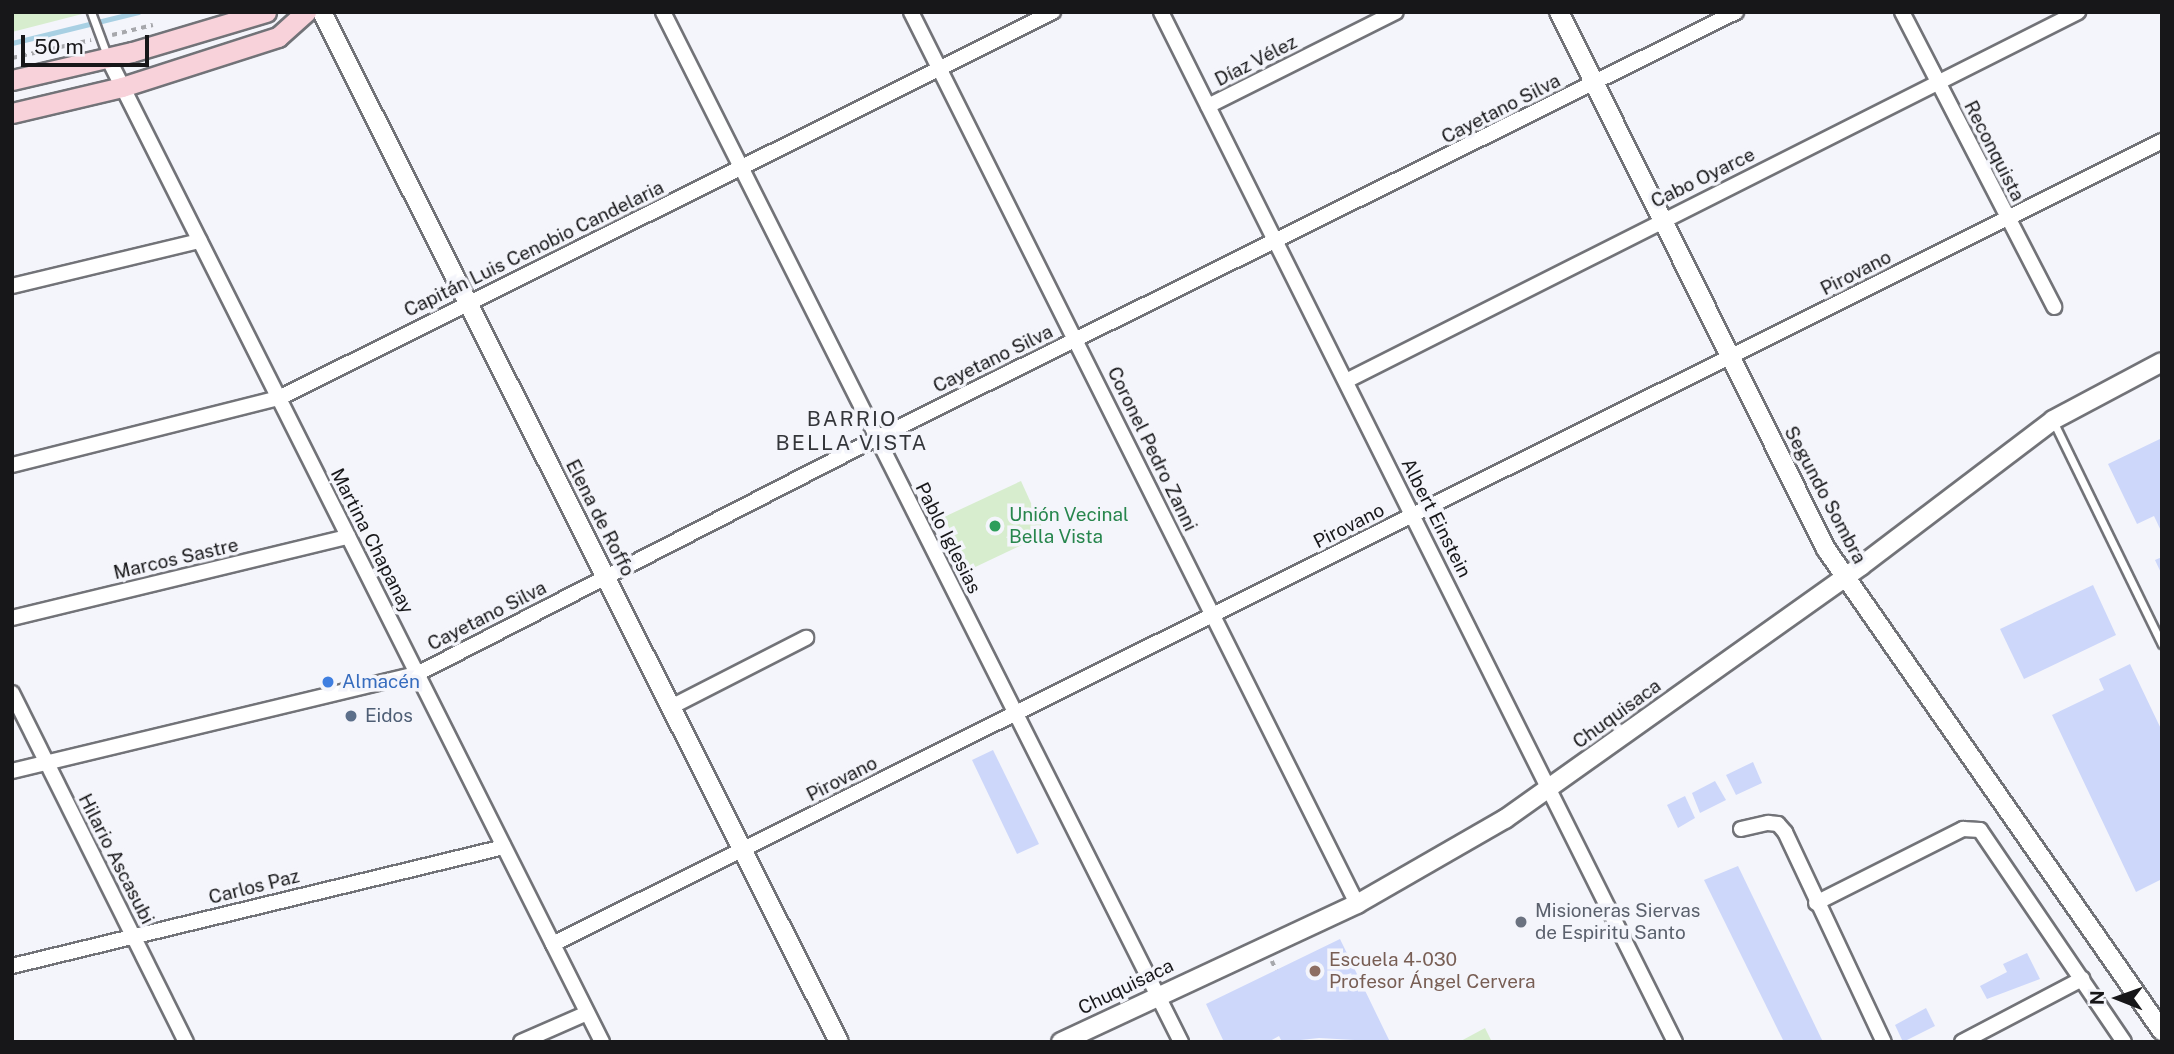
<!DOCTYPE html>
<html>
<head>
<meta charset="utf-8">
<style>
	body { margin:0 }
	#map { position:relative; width:2174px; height:1054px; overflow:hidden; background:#f4f5fb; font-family:"Public Sans",sans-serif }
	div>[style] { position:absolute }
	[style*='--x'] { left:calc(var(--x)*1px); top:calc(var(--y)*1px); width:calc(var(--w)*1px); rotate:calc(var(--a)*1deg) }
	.green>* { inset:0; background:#d7edce }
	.stream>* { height:5px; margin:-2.5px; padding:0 2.5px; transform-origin:2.5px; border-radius:2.5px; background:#a8d0e3 }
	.building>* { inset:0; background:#cdd7fa }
	.path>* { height:3.5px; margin-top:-1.75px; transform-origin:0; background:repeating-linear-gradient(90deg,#a7a8ac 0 5px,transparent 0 10px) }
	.roads { filter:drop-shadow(2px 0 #727378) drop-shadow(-2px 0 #727378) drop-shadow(0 2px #727378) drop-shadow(0 -2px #727378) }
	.service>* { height:7px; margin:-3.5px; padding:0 3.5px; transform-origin:3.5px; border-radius:3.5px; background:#fff }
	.minor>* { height:14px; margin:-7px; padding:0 7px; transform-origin:7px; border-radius:7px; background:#fff }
	.tertiary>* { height:18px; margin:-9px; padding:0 9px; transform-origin:9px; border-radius:9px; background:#fff }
	.secondary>* { height:19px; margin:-9.5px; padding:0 9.5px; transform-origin:9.5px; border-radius:9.5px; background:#f8d2da }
	.dots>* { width:19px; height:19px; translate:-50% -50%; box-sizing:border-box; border:4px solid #f4f5fb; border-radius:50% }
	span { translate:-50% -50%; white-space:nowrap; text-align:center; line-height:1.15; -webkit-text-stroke:7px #f4f5fb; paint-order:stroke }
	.street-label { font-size:19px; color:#171719 }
	.leisure-label { font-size:19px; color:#27864d }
	.left { translate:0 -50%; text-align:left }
	.shop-label { font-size:19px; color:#366cbe }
	.service-label { font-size:19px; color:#4e5e75 }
	.worship-label { font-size:19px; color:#5b616d }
	.education-label { font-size:19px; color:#785e54 }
	.neighbourhood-label { font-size:21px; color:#34363a; letter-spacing:2px }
	.frame { position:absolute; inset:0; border:14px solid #171719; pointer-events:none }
	.north { position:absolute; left:2083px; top:963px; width:70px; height:70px; -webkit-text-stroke:5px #f4f5fb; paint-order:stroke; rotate:271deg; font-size:19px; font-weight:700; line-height:28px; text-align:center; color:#171719 }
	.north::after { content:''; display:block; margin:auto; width:24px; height:32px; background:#171719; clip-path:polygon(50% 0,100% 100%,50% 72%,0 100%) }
	.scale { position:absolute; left:21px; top:35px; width:128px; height:32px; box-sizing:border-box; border:4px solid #171719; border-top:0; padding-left:9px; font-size:21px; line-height:24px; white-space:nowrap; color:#171719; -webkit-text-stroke:5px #f4f5fb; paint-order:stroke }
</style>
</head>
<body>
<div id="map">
	<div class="green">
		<i style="clip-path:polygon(12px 12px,90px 12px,12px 32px)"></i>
		<i style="clip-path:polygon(1021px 481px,1045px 534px,969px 570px,944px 517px)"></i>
		<i style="clip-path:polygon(1485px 1028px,1492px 1042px,1459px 1042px)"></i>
	</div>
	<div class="stream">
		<i style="--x:12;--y:43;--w:130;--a:-13.8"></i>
	</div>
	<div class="building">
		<i style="clip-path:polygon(2162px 438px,2162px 533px,2154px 516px,2137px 524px,2108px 464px)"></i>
		<i style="clip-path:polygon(2162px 557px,2162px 575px,2155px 560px)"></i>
		<i style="clip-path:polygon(2093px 585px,2116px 635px,2024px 679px,2000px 629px)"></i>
		<i style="clip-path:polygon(2130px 664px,2162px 731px,2162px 879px,2136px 892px,2052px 715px,2104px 690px,2099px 679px)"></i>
		<i style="clip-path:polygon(993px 750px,1039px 844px,1017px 854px,972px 760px)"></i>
		<i style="clip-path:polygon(1753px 762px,1762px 783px,1736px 795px,1726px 775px)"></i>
		<i style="clip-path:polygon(1715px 781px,1726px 800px,1700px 813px,1692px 793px)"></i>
		<i style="clip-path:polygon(1685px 796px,1695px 818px,1678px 828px,1667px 805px)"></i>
		<i style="clip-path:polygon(1738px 866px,1823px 1042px,1784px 1042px,1704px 880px)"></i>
		<i style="clip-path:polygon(1340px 939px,1390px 1042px,1319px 1038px,1282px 1042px,1279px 1036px,1268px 1042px,1224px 1042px,1206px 1004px)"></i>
		<i style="clip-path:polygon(2027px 953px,2040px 979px,1987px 999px,1980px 986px,2007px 972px,2003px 964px)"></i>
		<i style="clip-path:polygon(1926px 1008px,1935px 1026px,1903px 1042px,1895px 1025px)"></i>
	</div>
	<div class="path">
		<i style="--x:112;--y:35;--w:42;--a:-13.7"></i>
		<i style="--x:12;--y:58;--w:81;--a:-12.8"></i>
		<i style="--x:1272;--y:961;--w:10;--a:66"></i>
	</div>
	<div class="roads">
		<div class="service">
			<i style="--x:91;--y:12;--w:49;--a:69.7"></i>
			<i style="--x:2053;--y:421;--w:248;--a:64"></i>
		</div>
		<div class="minor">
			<i style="--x:663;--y:12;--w:1153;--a:63.3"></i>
			<i style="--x:911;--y:12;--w:997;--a:63.43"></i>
			<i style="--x:1161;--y:12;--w:1151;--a:63.48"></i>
			<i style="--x:1902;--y:12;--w:332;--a:62.7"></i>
			<i style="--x:108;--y:58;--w:1101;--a:63.34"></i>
			<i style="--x:1208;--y:106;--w:210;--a:-26.6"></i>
			<i style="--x:12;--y:286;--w:193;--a:-13.5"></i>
			<i style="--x:1346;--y:381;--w:820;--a:-26.75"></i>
			<i style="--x:12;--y:465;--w:275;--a:-14.1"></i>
			<i style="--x:279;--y:398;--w:865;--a:-26.51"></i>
			<i style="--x:12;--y:618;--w:346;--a:-13.6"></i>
			<i style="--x:12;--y:693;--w:390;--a:63.5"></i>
			<i style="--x:671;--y:707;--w:152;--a:-27.1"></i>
			<i style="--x:12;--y:771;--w:416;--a:-13.5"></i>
			<i style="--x:417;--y:674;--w:517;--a:-27.16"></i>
			<i style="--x:877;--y:438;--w:959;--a:-26.38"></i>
			<i style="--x:1741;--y:829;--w:28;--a:-13"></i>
			<i style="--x:1768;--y:823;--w:10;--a:6"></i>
			<i style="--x:1778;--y:824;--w:11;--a:49"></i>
			<i style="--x:1785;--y:832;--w:232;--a:64.8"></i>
			<i style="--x:1816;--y:903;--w:165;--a:-26.7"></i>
			<i style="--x:1963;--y:829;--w:17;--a:3"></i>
			<i style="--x:1980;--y:830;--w:256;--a:55.8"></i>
			<i style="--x:553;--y:944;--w:1798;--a:-26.52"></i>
			<i style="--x:12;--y:966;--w:506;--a:-13.6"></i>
			<i style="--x:521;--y:1042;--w:72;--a:-23.7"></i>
			<i style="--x:1962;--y:1042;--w:136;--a:-27.7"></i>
		</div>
		<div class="tertiary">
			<i style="--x:322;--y:12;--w:1152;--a:63.35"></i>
			<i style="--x:1559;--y:12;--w:600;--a:63.56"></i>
			<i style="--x:1826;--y:549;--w:588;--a:55.12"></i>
			<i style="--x:1061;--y:1042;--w:327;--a:-25"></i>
			<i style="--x:1357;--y:904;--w:171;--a:-29.9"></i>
			<i style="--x:1505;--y:819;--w:437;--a:-35.4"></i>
			<i style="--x:1861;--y:566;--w:241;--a:-37.2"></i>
			<i style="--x:2053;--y:420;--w:123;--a:-28"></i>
		</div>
		<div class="secondary">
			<i style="--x:12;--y:80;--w:123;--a:-13.1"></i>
			<i style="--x:132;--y:52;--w:140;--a:-16.6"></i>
			<i style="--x:12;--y:113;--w:113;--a:-13.3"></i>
			<i style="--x:122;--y:87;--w:164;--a:-17.8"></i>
			<i style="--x:278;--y:37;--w:38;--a:-42"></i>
		</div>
	</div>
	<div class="dots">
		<i style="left:995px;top:526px;background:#2e9e5b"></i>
		<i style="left:328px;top:682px;background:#3f7fe0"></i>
		<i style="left:351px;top:716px;background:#5c6f8a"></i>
		<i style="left:1521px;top:922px;background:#6b7280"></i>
		<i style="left:1315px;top:971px;background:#8d6e63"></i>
	</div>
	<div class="street-label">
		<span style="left:1256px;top:61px;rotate:-27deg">Díaz Vélez</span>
		<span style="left:1501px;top:109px;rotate:-27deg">Cayetano Silva</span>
		<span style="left:1994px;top:151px;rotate:63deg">Reconquista</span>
		<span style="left:1703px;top:178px;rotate:-26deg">Cabo Oyarce</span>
		<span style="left:534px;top:249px;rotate:-26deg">Capitán Luis Cenobio Candelaria</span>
		<span style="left:1856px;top:273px;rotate:-27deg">Pirovano</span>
		<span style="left:993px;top:359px;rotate:-26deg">Cayetano Silva</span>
		<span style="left:1152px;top:449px;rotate:64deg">Coronel Pedro Zanni</span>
		<span style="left:1825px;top:495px;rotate:62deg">Segundo Sombra</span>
		<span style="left:600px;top:518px;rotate:63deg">Elena de Roffo</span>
		<span style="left:1436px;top:518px;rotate:63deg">Albert Einstein</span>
		<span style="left:1349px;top:526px;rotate:-27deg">Pirovano</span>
		<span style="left:948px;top:538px;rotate:63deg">Pablo Iglesias</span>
		<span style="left:372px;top:541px;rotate:63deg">Martina Chapanay</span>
		<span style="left:176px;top:559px;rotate:-13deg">Marcos Sastre</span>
		<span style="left:487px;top:616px;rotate:-27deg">Cayetano Silva</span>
		<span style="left:1617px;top:714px;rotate:-36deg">Chuquisaca</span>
		<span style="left:842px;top:779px;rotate:-27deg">Pirovano</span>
		<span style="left:116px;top:859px;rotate:63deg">Hilario Ascasubi</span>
		<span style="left:254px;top:887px;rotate:-14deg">Carlos Paz</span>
		<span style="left:1126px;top:987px;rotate:-26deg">Chuquisaca</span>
	</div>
	<div class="leisure-label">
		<span class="left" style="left:1009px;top:526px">Unión Vecinal<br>Bella Vista</span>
	</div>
	<div class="shop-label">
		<span class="left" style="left:342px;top:682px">Almacén</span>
	</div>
	<div class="service-label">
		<span class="left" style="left:365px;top:716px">Eidos</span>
	</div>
	<div class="worship-label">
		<span class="left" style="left:1535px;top:922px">Misioneras Siervas<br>de Espiritu Santo</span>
	</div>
	<div class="education-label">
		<span class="left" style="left:1329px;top:971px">Escuela 4-030<br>Profesor Ángel Cervera</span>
	</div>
	<div class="neighbourhood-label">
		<span style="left:852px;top:431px">BARRIO<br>BELLA VISTA</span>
	</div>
	<div class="frame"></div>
	<div class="north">N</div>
	<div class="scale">50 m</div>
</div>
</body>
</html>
